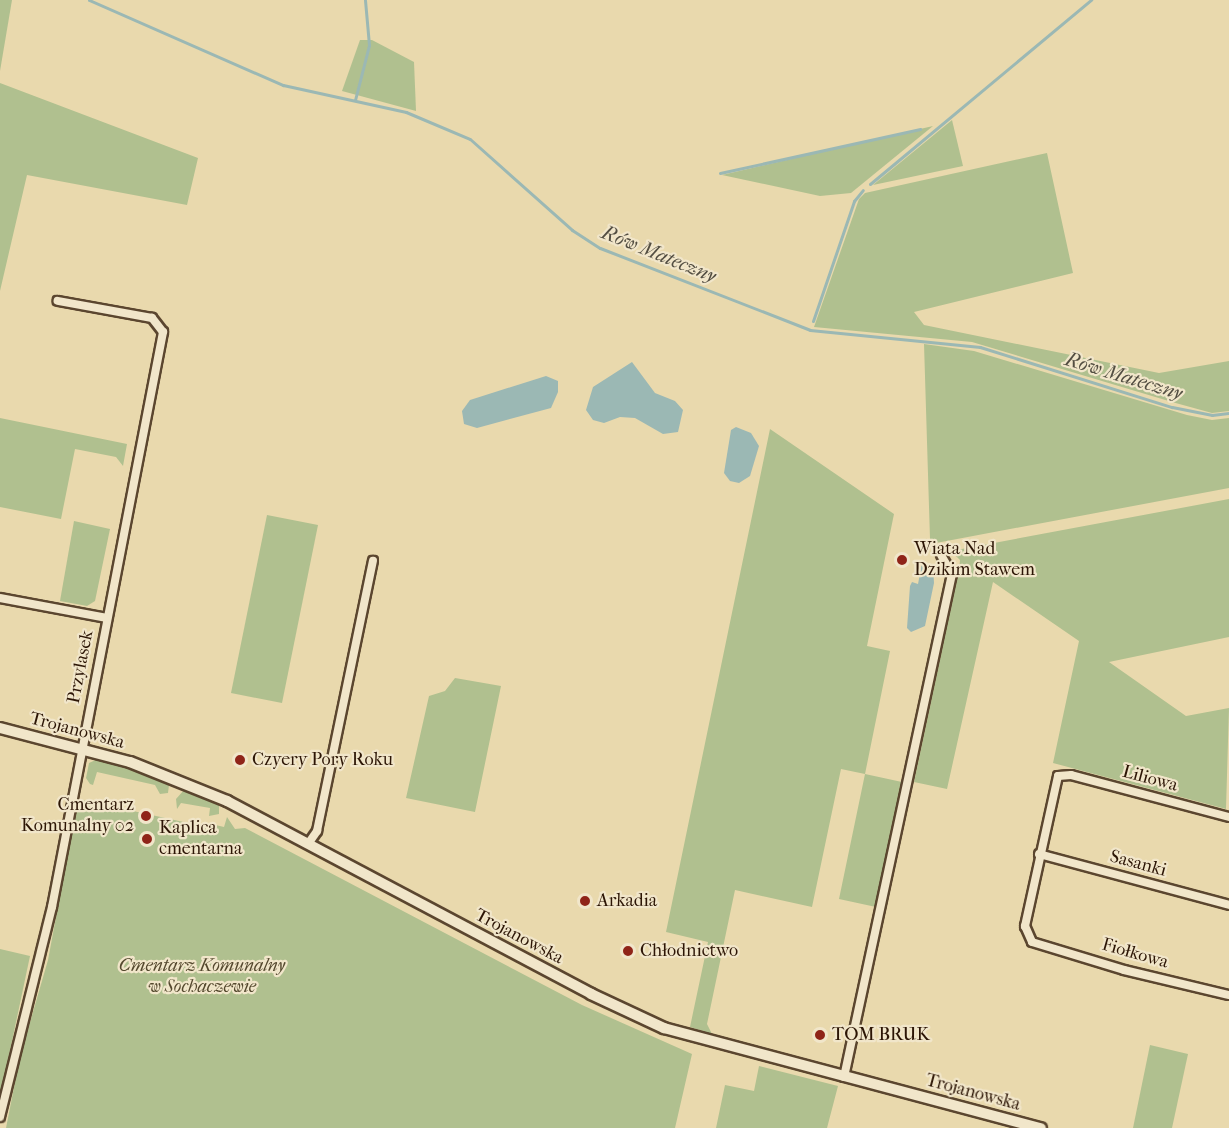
<!DOCTYPE html>
<html>
<head>
<meta charset="utf-8">
<style>
	body { margin:0 }
	#map { position:relative; width:1229px; height:1128px; overflow:hidden; background:#e9d9ad; font-family:"IM FELL French Canon",serif }
	div>[style] { position:absolute }
	[style*='--x'] { left:calc(var(--x)*1px); top:calc(var(--y)*1px); width:calc(var(--w)*1px); rotate:calc(var(--a)*1deg) }
	.green>* { inset:0; background:#b0c08f }
	.water>* { inset:0; background:#9bb8b4 }
	.stream>* { height:3px; margin:-1.5px; padding:0 1.5px; transform-origin:1.5px; border-radius:1.5px; background:#9bb8b4 }
	.roads { filter:drop-shadow(2px 0 #5b462f) drop-shadow(-2px 0 #5b462f) drop-shadow(0 2px #5b462f) drop-shadow(0 -2px #5b462f) }
	.minor>* { height:8px; margin:-4px; padding:0 4px; transform-origin:4px; border-radius:4px; background:#f1e6ca }
	.tertiary>* { height:10px; margin:-5px; padding:0 5px; transform-origin:5px; border-radius:5px; background:#f1e6ca }
	.dots>* { width:16px; height:16px; translate:-50% -50%; box-sizing:border-box; border:3px solid #f1e6ca; border-radius:50% }
	span { translate:-50% -50%; white-space:nowrap; text-align:center; line-height:1.15; -webkit-text-stroke:4.5px #f1e6ca; paint-order:stroke }
	.poi-label { font-size:18px; color:#2c1505 }
	.left { translate:0 -50%; text-align:left }
	.right { translate:-100% -50%; text-align:right }
	.street-label { font-size:18px; color:#2c1505 }
	.park-label { font-size:18px; color:#54482e; font-style:italic }
	.water-label { font-size:20px; color:#534e42; font-style:italic }
</style>
</head>
<body>
<div id="map">
	<div class="green">
		<i style="clip-path:polygon(0 0,12px 0,0 71px)"></i>
		<i style="clip-path:polygon(360px 40px,372px 40px,414px 62px,416px 111px,342px 91px)"></i>
		<i style="clip-path:polygon(0 83px,198px 158px,187px 205px,27px 175px,0 291px)"></i>
		<i style="clip-path:polygon(952px 120px,963px 166px,873px 185px)"></i>
		<i style="clip-path:polygon(933px 126px,851px 193px,820px 196px,722px 175px)"></i>
		<i style="clip-path:polygon(1047px 153px,1073px 273px,914px 312px,924px 325px,1159px 373px,1229px 361px,1229px 411px,1212px 413px,1172px 402px,972px 342px,814px 327px,859px 199px,865px 193px)"></i>
		<i style="clip-path:polygon(924px 344px,974px 351px,1187px 415px,1212px 420px,1229px 418px,1229px 488px,936px 543px,930px 539px)"></i>
		<i style="clip-path:polygon(0 418px,127px 444px,123px 466px,116px 457px,75px 449px,61px 519px,0 507px)"></i>
		<i style="clip-path:polygon(770px 429px,894px 514px,867px 646px,890px 651px,865px 774px,902px 782px,876px 907px,839px 899px,865px 774px,841px 769px,812px 907px,735px 890px,707px 1024px,712px 1034px,690px 1027px,708px 942px,666px 932px)"></i>
		<i style="clip-path:polygon(1229px 499px,1229px 637px,1109px 662px,1186px 716px,1229px 708px,1226px 809px,1053px 763px,1079px 641px,993px 582px,947px 789px,914px 782px,959px 570px,960px 560px,951px 551px)"></i>
		<i style="clip-path:polygon(267px 515px,318px 525px,282px 703px,231px 693px)"></i>
		<i style="clip-path:polygon(74px 521px,110px 529px,95px 601px,87px 606px,60px 601px)"></i>
		<i style="clip-path:polygon(455px 678px,501px 686px,475px 812px,406px 798px,429px 696px,445px 691px)"></i>
		<i style="clip-path:polygon(100px 758px,164px 779px,169px 785px,168px 793px,160px 794px,155px 785px,97px 772px,93px 785px,90px 784px,86px 778px,89px 763px)"></i>
		<i style="clip-path:polygon(184px 790px,219px 802px,219px 814px,209px 816px,210px 808px,181px 803px,177px 809px,176px 799px)"></i>
		<i style="clip-path:polygon(78px 799px,202px 826px,207px 823px,224px 827px,227px 817px,235px 829px,245px 828px,582px 1005px,692px 1054px,675px 1128px,6px 1128px,20px 1057px,48px 960px)"></i>
		<i style="clip-path:polygon(0 949px,30px 956px,0 1098px)"></i>
		<i style="clip-path:polygon(1150px 1045px,1188px 1054px,1172px 1128px,1133px 1128px)"></i>
		<i style="clip-path:polygon(759px 1066px,838px 1086px,827px 1128px,716px 1128px,725px 1085px,754px 1091px)"></i>
	</div>
	<div class="water">
		<i style="clip-path:polygon(632px 362px,655px 393px,675px 401px,683px 410px,678px 432px,663px 434px,635px 418px,620px 417px,604px 423px,593px 420px,586px 410px,593px 387px)"></i>
		<i style="clip-path:polygon(546px 376px,558px 381px,558px 392px,551px 408px,477px 428px,464px 424px,462px 411px,470px 400px)"></i>
		<i style="clip-path:polygon(736px 427px,751px 433px,759px 446px,750px 476px,739px 483px,730px 481px,724px 473px,731px 430px)"></i>
		<i style="clip-path:polygon(922px 563px,933px 566px,934px 583px,925px 626px,911px 632px,907px 628px,910px 586px,912px 582px,918px 584px)"></i>
	</div>
	<div class="stream">
		<i style="--x:89;--y:0;--w:212;--a:23.7"></i>
		<i style="--x:283;--y:85;--w:126;--a:12.4"></i>
		<i style="--x:406;--y:112;--w:69;--a:22.9"></i>
		<i style="--x:470;--y:139;--w:137;--a:41.7"></i>
		<i style="--x:572;--y:230;--w:33;--a:33"></i>
		<i style="--x:600;--y:248;--w:225;--a:21.3"></i>
		<i style="--x:810;--y:330;--w:171;--a:5.7"></i>
		<i style="--x:980;--y:347;--w:201;--a:17.4"></i>
		<i style="--x:1172;--y:407;--w:41;--a:11.3"></i>
		<i style="--x:1212;--y:415;--w:17;--a:-7"></i>
		<i style="--x:355;--y:100;--w:57;--a:-75.7"></i>
		<i style="--x:369;--y:45;--w:45;--a:-95.1"></i>
		<i style="--x:720;--y:173;--w:205;--a:-12.4"></i>
		<i style="--x:870;--y:184;--w:288;--a:-39.8"></i>
		<i style="--x:813;--y:321;--w:127;--a:-71.1"></i>
		<i style="--x:854;--y:201;--w:14;--a:-51"></i>
	</div>
	<div class="roads">
		<div class="minor">
			<i style="--x:0;--y:598;--w:109;--a:10.6"></i>
			<i style="--x:1229;--y:817;--w:163;--a:-165.1"></i>
			<i style="--x:1071;--y:775;--w:13;--a:176"></i>
			<i style="--x:1058;--y:776;--w:154;--a:102.4"></i>
			<i style="--x:1025;--y:926;--w:17;--a:66"></i>
			<i style="--x:1032;--y:942;--w:96;--a:16.9"></i>
			<i style="--x:1124;--y:970;--w:108;--a:13.4"></i>
			<i style="--x:308;--y:844;--w:16;--a:-55"></i>
			<i style="--x:317;--y:831;--w:276;--a:-78.3"></i>
			<i style="--x:1039;--y:854;--w:197;--a:15"></i>
			<i style="--x:844;--y:1077;--w:514;--a:-77.88"></i>
			<i style="--x:952;--y:574;--w:22;--a:-120"></i>
			<i style="--x:0;--y:1117;--w:216;--a:-76.1"></i>
			<i style="--x:52;--y:907;--w:586;--a:-79.07"></i>
			<i style="--x:163;--y:332;--w:18;--a:-128"></i>
			<i style="--x:152;--y:318;--w:96;--a:-169.7"></i>
		</div>
		<div class="tertiary">
			<i style="--x:0;--y:728;--w:134;--a:14.7"></i>
			<i style="--x:130;--y:762;--w:105;--a:21.9"></i>
			<i style="--x:227;--y:801;--w:412;--a:27.9"></i>
			<i style="--x:591;--y:994;--w:81;--a:25"></i>
			<i style="--x:664;--y:1028;--w:390;--a:14.9"></i>
		</div>
	</div>
	<div class="dots">
		<i style="left:902px;top:560px;background:#8f2418"></i>
		<i style="left:240px;top:760px;background:#8f2418"></i>
		<i style="left:146px;top:816px;background:#8f2418"></i>
		<i style="left:147px;top:839px;background:#8f2418"></i>
		<i style="left:585px;top:901px;background:#8f2418"></i>
		<i style="left:628px;top:951px;background:#8f2418"></i>
		<i style="left:820px;top:1035px;background:#8f2418"></i>
	</div>
	<div class="poi-label">
		<span class="left" style="left:914px;top:560px">Wiata Nad<br>Dzikim Stawem</span>
		<span class="left" style="left:252px;top:760px">Czyery Pory Roku</span>
		<span class="right" style="left:134px;top:816px">Cmentarz<br>Komunalny 02</span>
		<span class="left" style="left:159px;top:839px">Kaplica<br>cmentarna</span>
		<span class="left" style="left:597px;top:901px">Arkadia</span>
		<span class="left" style="left:640px;top:951px">Chłodnictwo</span>
		<span class="left" style="left:832px;top:1035px">TOM BRUK</span>
	</div>
	<div class="street-label">
		<span style="left:81px;top:667px;rotate:-79deg">Przylasek</span>
		<span style="left:77px;top:731px;rotate:15deg">Trojanowska</span>
		<span style="left:1150px;top:779px;rotate:15deg">Liliowa</span>
		<span style="left:1138px;top:864px;rotate:15deg">Sasanki</span>
		<span style="left:519px;top:937px;rotate:28deg">Trojanowska</span>
		<span style="left:1135px;top:954px;rotate:16deg">Fiołkowa</span>
		<span style="left:973px;top:1093px;rotate:15deg">Trojanowska</span>
	</div>
	<div class="park-label">
		<span style="left:202px;top:977px">Cmentarz Komunalny<br>w Sochaczewie</span>
	</div>
	<div class="water-label">
		<span style="left:659px;top:254px;rotate:22deg">Rów Mateczny</span>
		<span style="left:1124px;top:376px;rotate:17deg">Rów Mateczny</span>
	</div>
</div>
</body>
</html>
